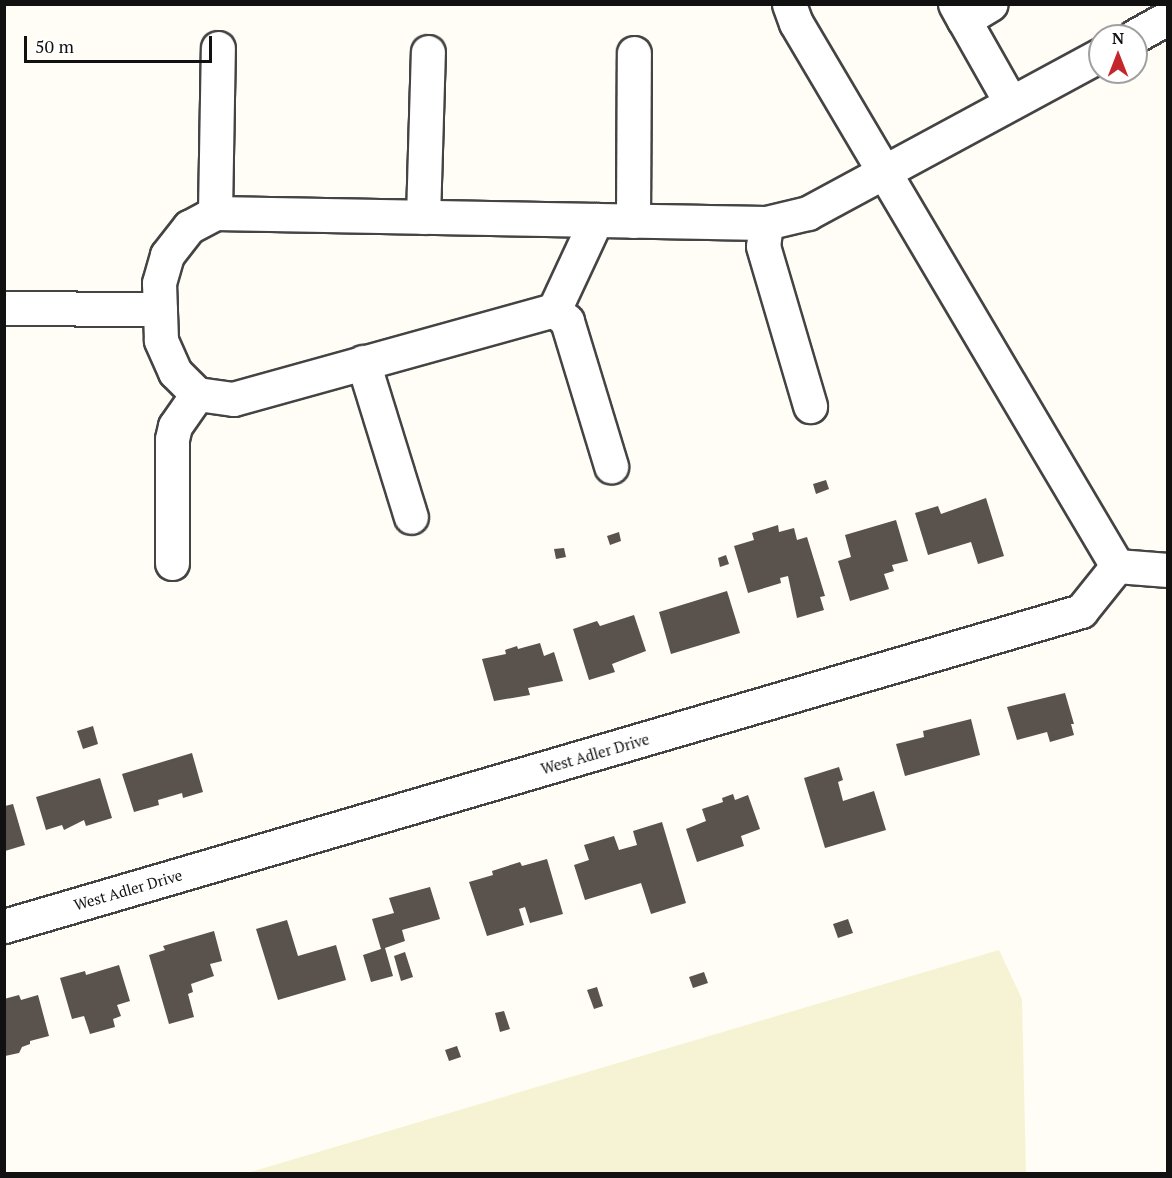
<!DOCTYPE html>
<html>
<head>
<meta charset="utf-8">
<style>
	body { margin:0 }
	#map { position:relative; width:1172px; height:1178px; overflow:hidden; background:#fffdf5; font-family:"PT Serif",serif }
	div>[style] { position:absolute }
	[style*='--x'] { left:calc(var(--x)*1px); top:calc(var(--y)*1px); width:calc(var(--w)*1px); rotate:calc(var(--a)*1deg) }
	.farmland>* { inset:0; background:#f6f3d4 }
	.building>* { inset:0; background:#5a524d }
	.roads { filter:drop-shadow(2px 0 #444) drop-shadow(-2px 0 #444) drop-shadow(0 2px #444) drop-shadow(0 -2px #444) }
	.minor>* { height:33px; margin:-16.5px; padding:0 16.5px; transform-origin:16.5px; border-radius:16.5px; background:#fff }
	span { translate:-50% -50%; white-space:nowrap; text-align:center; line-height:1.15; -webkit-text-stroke:6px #fff; paint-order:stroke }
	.street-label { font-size:15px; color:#111 }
	.frame { position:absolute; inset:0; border:6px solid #111; pointer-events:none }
	.north { position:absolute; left:1088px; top:24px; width:60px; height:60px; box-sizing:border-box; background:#fff; border:2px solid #a0a0a0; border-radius:50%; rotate:0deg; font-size:16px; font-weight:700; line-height:24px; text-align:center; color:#111 }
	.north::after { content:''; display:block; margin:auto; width:21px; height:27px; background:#c4262e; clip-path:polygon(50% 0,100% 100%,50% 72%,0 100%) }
	.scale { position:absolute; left:24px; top:36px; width:188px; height:27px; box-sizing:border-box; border:3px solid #111; border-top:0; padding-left:8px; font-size:18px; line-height:21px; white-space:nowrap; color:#111; -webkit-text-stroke:4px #fff; paint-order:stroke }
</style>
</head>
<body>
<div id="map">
	<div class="farmland">
		<i style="clip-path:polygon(999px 950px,1022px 999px,1026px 1173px,247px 1173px)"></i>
	</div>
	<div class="building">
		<i style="clip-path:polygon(826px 480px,829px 489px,816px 494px,813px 484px)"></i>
		<i style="clip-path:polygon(986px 498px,1004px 556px,978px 564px,971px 542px,928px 555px,915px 513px,938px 506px,941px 514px)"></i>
		<i style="clip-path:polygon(896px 520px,908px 561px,892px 565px,894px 571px,884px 574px,889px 589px,850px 601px,838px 561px,851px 557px,845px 535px)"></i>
		<i style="clip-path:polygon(778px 525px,779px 532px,794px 528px,797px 540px,807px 537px,825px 596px,820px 597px,824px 610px,797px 618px,788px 576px,780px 578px,781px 583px,748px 593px,734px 546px,754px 540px,752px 533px)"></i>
		<i style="clip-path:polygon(619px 532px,621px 541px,610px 545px,607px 536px)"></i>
		<i style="clip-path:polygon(564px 548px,566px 557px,556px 559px,554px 549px)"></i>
		<i style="clip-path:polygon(726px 555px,729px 564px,720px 567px,718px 558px)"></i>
		<i style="clip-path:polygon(727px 591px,740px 633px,671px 654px,659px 612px)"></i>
		<i style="clip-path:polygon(634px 615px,646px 651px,612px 664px,615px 672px,589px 680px,573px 629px,597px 621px,600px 626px)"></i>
		<i style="clip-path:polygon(540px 643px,544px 656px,554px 652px,563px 681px,528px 688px,530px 695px,494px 701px,482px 659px,506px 654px,505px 650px,517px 646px,518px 649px)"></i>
		<i style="clip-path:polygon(1065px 693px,1074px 724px,1071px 724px,1074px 735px,1050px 742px,1047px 732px,1017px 740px,1007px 707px)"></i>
		<i style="clip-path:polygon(971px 719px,980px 755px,905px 776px,896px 744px,924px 737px,923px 731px)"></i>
		<i style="clip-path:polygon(93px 726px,98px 744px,83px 749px,77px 731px)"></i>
		<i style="clip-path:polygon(192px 753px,203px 792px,183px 798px,182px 793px,158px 800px,159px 805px,134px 812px,122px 774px)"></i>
		<i style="clip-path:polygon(839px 767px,843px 780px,838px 782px,843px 801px,874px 791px,886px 830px,825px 848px,804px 778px)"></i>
		<i style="clip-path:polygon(100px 778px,112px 818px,86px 826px,84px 820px,64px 830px,62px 825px,46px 830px,36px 797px)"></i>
		<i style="clip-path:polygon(733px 794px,735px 800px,748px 795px,760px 829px,741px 836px,744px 846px,697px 862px,686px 829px,706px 821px,702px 809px,723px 802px,722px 798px)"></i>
		<i style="clip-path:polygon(13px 804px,25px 845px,5px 851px,5px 806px)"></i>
		<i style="clip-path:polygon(662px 822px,686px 903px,651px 914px,641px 883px,585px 900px,574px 865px,589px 860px,584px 845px,614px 836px,619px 850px,637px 845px,633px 831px)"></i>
		<i style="clip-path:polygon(547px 859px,563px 914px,530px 923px,525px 907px,519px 909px,524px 925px,487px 936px,469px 882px,493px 875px,492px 871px,520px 862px,522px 866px)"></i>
		<i style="clip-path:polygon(430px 887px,440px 919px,402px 930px,405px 941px,385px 948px,393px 976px,371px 982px,363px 955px,381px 949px,372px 919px,394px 913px,389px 898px)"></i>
		<i style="clip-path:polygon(848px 919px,853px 933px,838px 938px,833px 924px)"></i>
		<i style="clip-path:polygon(287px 920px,298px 956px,336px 945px,346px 980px,278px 1000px,256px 929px)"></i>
		<i style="clip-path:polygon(214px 931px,222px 961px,210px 964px,214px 976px,191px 984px,193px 992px,188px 994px,194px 1017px,169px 1024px,149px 955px,165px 950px,163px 946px)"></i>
		<i style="clip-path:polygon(405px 952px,413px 977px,401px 981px,394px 956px)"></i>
		<i style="clip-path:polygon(119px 965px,130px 1001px,117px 1005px,121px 1016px,113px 1019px,115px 1027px,90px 1034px,84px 1016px,72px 1019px,60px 978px,85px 971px,86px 975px)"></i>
		<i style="clip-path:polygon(704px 972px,708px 983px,693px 988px,689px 977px)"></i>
		<i style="clip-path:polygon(597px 987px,603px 1006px,594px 1009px,587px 990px)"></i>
		<i style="clip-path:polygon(19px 995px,21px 1000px,38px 995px,49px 1036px,30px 1041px,30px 1044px,22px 1047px,19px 1053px,5px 1056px,4px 999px)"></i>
		<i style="clip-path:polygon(504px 1011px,510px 1029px,500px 1032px,495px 1013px)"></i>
		<i style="clip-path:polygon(457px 1046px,461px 1057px,449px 1061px,445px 1050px)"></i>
	</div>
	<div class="roads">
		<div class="minor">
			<i style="--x:789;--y:4;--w:20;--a:70"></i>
			<i style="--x:796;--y:23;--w:631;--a:59.41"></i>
			<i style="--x:955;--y:4;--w:18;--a:61"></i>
			<i style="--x:964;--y:20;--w:31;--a:-31"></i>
			<i style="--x:964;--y:20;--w:95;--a:60.5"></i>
			<i style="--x:1135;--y:36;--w:38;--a:-29"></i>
			<i style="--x:215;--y:213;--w:165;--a:-89"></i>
			<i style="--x:423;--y:217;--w:165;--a:-88.3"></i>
			<i style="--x:596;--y:220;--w:99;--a:115"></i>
			<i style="--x:554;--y:310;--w:333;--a:164.5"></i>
			<i style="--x:233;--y:399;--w:36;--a:-172"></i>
			<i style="--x:197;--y:394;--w:31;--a:-135"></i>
			<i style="--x:175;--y:372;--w:35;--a:-114"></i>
			<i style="--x:161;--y:340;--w:57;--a:-92"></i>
			<i style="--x:159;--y:283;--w:29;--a:-74"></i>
			<i style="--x:167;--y:255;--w:36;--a:-52"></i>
			<i style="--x:189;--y:227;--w:30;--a:-28"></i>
			<i style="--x:215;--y:213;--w:551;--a:1.04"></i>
			<i style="--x:766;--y:223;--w:43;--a:-13.4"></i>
			<i style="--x:808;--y:213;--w:332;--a:-28.4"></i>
			<i style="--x:633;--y:221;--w:168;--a:-89.7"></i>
			<i style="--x:766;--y:223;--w:23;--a:97"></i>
			<i style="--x:763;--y:246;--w:167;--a:73.6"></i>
			<i style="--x:4;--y:308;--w:156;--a:0.4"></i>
			<i style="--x:554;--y:310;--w:17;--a:40"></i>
			<i style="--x:567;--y:321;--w:152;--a:73.1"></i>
			<i style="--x:363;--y:362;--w:162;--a:72.8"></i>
			<i style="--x:172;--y:563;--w:124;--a:-90"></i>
			<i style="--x:172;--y:439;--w:13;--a:-77"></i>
			<i style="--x:175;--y:426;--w:39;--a:-55"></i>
			<i style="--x:4;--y:926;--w:1122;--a:-16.3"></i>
			<i style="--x:1081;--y:611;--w:58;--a:-51.3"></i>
			<i style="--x:1117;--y:566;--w:51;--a:4.5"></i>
		</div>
	</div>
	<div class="street-label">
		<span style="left:595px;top:754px;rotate:-16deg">West Adler Drive</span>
		<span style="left:128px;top:890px;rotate:-16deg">West Adler Drive</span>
	</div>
	<div class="frame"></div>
	<div class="north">N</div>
	<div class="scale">50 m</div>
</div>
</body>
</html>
